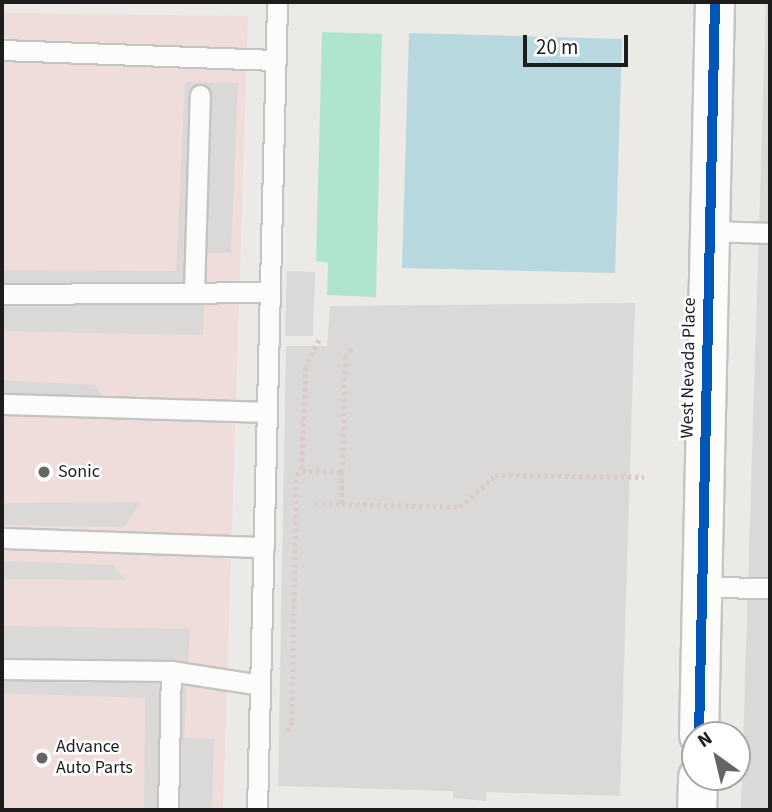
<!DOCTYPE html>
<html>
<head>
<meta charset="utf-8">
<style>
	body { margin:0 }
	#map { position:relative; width:772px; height:812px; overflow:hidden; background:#eceae6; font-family:"Source Sans 3",sans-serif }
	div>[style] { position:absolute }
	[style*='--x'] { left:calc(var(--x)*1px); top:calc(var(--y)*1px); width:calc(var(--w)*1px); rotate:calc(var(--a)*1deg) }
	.residential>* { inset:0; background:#dbd9d7 }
	.commercial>* { inset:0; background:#eeddda }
	.religious>* { inset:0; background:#dad9d7 }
	.pitch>* { inset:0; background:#b0e5cd }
	.water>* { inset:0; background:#b8d8e0 }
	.path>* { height:4.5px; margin-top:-2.25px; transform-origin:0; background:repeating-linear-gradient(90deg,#dacbc9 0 3.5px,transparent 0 7px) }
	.roads { filter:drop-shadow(2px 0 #c4c4c2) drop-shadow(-2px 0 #c4c4c2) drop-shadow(0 2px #c4c4c2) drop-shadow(0 -2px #c4c4c2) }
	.lane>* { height:19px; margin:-9.5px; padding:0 9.5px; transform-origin:9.5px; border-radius:9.5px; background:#fcfcfb }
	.street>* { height:38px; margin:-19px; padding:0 19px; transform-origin:19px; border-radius:19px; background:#fcfcfb }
	.cycleway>* { height:10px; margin:-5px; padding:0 5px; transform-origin:5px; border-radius:5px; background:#0057b8 }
	.dots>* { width:19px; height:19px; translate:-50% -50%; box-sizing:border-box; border:4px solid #fff; border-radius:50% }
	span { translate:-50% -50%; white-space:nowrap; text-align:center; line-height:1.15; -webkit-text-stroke:5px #fff; paint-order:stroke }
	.street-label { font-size:18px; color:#1d1d1d }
	.poi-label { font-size:18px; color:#1d1d1d }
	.left { translate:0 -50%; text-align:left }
	.frame { position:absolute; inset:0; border:4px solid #1d1d1d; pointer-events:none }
	.north { position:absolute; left:681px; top:721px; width:70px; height:70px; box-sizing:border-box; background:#fff; border:2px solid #a5a5a5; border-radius:50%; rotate:326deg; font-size:19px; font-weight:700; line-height:28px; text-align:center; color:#1d1d1d }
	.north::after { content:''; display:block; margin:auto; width:24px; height:32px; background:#656563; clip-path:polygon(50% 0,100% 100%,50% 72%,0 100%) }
	.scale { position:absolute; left:523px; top:35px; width:105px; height:32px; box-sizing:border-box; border:4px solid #1d1d1d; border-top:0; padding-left:9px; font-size:21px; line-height:24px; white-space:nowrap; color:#1d1d1d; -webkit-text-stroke:5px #fff; paint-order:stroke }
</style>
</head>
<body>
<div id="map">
	<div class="residential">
		<i style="clip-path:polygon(766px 2px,770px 2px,770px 810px,741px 810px)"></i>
		<i style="clip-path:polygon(635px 303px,620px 796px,278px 786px,286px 346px,327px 346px,330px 306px)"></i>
	</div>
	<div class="commercial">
		<i style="clip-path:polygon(2px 13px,248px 16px,223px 810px,2px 810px)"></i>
	</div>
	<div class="religious">
		<i style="clip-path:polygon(185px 82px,238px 83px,231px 253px,206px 253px,203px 335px,2px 331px,2px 270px,176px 271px)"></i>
		<i style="clip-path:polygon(287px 271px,315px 272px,313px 336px,285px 336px)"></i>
		<i style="clip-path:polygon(500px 319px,495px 475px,486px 801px,453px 798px,455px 673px,303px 668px,305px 625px,456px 630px,464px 320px)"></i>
		<i style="clip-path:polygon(2px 380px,95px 385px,103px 398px,2px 395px)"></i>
		<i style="clip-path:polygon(141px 502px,124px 527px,2px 525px,2px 503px)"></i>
		<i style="clip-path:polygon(2px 561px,113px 565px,126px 580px,2px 579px)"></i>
		<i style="clip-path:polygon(2px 626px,190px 629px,184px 738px,214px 739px,212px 810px,144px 810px,145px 698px,2px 693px)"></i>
	</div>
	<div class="pitch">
		<i style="clip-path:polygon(322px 32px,382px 34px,376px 297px,327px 295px,328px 263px,316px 261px)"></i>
	</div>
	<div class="water">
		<i style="clip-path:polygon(409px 33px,622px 39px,615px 273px,402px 268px)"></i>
	</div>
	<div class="path">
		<i style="--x:319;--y:340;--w:30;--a:116"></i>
		<i style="--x:306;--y:367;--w:104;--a:92.2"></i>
		<i style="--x:302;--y:471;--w:40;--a:1.4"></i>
		<i style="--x:342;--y:472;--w:115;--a:-88.5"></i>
		<i style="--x:345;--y:357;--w:11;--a:-52"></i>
		<i style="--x:342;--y:472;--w:32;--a:90"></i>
		<i style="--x:342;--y:504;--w:118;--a:1.5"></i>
		<i style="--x:460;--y:507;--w:47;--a:-42.4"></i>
		<i style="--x:495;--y:475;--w:149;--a:0.8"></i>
		<i style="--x:315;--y:504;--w:27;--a:0"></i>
		<i style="--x:287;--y:731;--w:11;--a:-63"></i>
		<i style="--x:292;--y:721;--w:246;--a:-89.1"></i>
		<i style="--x:296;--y:475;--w:7;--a:-34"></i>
	</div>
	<div class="roads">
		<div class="lane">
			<i style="--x:2;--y:50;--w:274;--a:2.1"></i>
			<i style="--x:710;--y:231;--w:60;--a:1.9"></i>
			<i style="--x:194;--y:292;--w:197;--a:-88.3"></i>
			<i style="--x:2;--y:294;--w:268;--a:-0.4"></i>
			<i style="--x:2;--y:404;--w:265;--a:1.7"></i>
			<i style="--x:2;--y:538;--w:262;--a:2"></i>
			<i style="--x:702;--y:587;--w:68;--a:0.8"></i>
			<i style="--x:2;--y:669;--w:169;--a:0.7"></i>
			<i style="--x:171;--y:671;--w:90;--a:8.9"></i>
			<i style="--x:168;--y:810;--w:139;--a:-88.8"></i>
			<i style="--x:257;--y:810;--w:808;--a:-88.58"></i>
		</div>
		<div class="street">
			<i style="--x:699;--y:735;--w:733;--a:-88.75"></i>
			<i style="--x:697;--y:810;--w:33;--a:-88"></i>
		</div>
	</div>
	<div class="cycleway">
		<i style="--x:699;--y:735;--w:733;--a:-88.75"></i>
	</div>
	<div class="dots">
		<i style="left:44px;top:472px;background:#656563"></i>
		<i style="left:42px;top:758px;background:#656563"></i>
	</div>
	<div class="street-label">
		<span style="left:689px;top:368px;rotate:-89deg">West Nevada Place</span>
	</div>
	<div class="poi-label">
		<span class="left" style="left:58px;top:472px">Sonic</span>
		<span class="left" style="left:56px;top:758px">Advance<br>Auto Parts</span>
	</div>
	<div class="frame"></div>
	<div class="north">N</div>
	<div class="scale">20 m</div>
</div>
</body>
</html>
